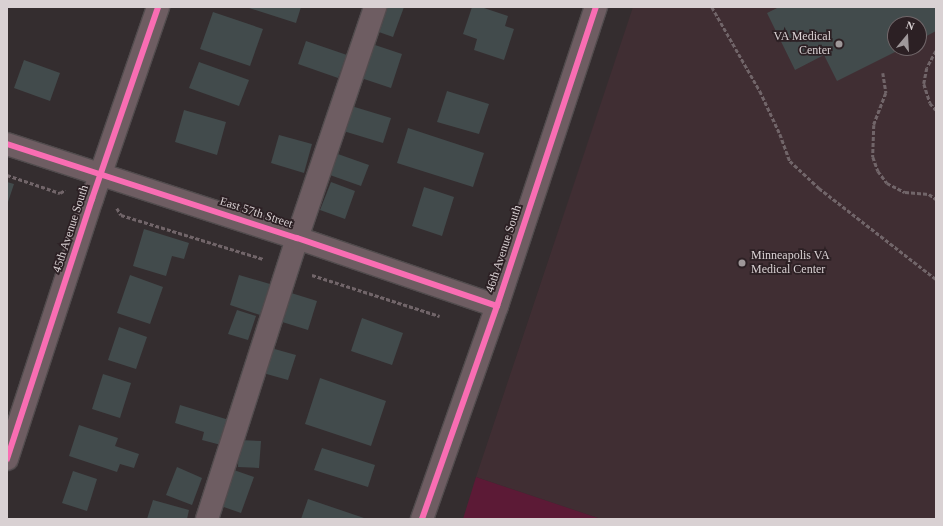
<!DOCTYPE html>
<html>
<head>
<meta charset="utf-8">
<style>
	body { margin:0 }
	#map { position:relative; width:943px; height:526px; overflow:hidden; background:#342d2f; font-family:"Times New Roman",serif }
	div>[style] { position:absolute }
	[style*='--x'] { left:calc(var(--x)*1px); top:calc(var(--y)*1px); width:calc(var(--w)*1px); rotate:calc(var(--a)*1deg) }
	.built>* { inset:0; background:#402e33 }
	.green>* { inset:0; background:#5c1a36 }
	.building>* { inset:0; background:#424b4c }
	.path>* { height:2.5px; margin-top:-1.25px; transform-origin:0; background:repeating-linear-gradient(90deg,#716569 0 4px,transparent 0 6px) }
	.roads { filter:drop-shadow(1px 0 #514b4d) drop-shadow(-1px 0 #514b4d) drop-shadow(0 1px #514b4d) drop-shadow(0 -1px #514b4d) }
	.minor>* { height:22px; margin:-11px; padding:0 11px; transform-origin:11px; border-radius:11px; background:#6e5d62 }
	.cycleway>* { height:6px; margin:-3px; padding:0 3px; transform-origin:3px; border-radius:3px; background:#f96db3 }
	.dots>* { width:11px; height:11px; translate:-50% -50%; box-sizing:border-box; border:2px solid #2c2024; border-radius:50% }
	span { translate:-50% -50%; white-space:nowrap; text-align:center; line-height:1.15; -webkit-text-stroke:3.5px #2c2024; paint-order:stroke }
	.poi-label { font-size:12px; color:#d9d1d3 }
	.right { translate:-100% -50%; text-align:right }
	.left { translate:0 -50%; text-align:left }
	.street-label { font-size:12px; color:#d9d1d3 }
	.frame { position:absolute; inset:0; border:8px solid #d9d1d3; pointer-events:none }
	.north { position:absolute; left:887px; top:16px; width:40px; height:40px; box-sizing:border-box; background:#2c2024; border:1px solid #71676a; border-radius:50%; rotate:18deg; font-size:11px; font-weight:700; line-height:16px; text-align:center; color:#d9d1d3 }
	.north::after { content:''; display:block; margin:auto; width:14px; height:18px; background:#9f989a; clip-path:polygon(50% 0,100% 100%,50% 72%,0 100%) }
</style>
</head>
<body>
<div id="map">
	<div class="built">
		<i style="clip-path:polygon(evenodd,633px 7px,936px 7px,936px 519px,601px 519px,476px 477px,633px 7px,895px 24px,919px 24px,919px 48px,895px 48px,895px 24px)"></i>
	</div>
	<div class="green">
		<i style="clip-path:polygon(476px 477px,601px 519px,463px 519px)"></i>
	</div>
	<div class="building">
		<i style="clip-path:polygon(246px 7px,301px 7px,296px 23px)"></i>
		<i style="clip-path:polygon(385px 7px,404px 7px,393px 37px,376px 31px)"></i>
		<i style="clip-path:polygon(472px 7px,481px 7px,508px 16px,505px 26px,514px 29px,504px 60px,474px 50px,477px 39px,463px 34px)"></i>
		<i style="clip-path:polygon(779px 7px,936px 7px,936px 31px,919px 40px,919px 24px,895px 24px,895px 48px,903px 48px,837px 81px,824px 55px,795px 70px,767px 13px)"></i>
		<i style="clip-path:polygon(213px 12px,263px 29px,250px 66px,200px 49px)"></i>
		<i style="clip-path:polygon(306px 41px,347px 55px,338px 78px,298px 64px)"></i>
		<i style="clip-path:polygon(369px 43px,402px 54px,391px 88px,358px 77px)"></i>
		<i style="clip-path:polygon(24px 60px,60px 73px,50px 101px,14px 88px)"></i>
		<i style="clip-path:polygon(199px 62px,249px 80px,239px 106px,189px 88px)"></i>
		<i style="clip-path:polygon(447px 91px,489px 104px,479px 134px,437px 122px)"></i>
		<i style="clip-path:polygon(348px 105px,391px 118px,383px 143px,340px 130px)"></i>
		<i style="clip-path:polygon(184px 110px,226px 122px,217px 155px,175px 142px)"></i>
		<i style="clip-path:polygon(408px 128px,484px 153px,473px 187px,397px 163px)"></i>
		<i style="clip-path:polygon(279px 135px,312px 144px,304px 173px,271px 163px)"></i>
		<i style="clip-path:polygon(335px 153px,369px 165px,361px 186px,327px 174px)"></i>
		<i style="clip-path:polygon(7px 182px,14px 184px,7px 205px)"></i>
		<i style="clip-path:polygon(331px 182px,355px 191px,345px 219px,320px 210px)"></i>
		<i style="clip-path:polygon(424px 187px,454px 197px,442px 236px,412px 226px)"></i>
		<i style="clip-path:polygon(144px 229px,189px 243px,184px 259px,172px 256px,166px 276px,133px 266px)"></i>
		<i style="clip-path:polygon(130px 275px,163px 287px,150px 324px,117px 313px)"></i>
		<i style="clip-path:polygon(239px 275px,270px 284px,260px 315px,230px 305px)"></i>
		<i style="clip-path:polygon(288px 292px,317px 301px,308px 330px,279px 321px)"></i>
		<i style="clip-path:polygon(237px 310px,256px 316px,248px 340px,228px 334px)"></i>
		<i style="clip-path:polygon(362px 318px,403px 333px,392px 365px,351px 351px)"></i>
		<i style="clip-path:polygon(119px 327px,147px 337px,136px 369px,108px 360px)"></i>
		<i style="clip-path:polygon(271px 348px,296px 355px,288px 380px,263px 373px)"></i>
		<i style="clip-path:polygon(103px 374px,131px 383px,120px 418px,92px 409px)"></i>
		<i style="clip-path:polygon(320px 378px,386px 401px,371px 446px,305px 424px)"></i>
		<i style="clip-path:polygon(180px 405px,229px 420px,221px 445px,202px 440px,204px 432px,175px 423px)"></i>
		<i style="clip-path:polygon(79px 425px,118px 438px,115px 446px,139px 454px,134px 468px,120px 464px,117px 472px,69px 456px)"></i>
		<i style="clip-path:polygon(239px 440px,261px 441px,259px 468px,238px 467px)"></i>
		<i style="clip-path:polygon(322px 448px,375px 465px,368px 487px,314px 470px)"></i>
		<i style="clip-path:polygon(177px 467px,202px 478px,192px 505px,166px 495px)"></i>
		<i style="clip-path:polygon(231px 469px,254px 477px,241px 513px,218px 505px)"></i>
		<i style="clip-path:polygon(73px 471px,97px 479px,87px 511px,62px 503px)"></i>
		<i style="clip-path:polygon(308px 499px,364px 518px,364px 519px,301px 519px)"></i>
		<i style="clip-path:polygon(153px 500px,189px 510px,187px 519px,147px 519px)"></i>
	</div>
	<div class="path">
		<i style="--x:712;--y:7;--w:97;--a:60.3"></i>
		<i style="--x:760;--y:91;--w:47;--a:65.1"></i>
		<i style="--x:780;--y:134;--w:29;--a:70"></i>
		<i style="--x:790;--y:161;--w:40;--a:43"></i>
		<i style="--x:819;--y:188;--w:148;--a:37.9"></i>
		<i style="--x:936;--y:51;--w:19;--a:118"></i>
		<i style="--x:927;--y:68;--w:16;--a:101"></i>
		<i style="--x:924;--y:84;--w:20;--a:72"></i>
		<i style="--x:930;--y:103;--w:9;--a:49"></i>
		<i style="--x:883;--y:73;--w:20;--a:81"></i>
		<i style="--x:886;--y:93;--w:34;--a:111"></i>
		<i style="--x:874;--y:125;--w:32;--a:92"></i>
		<i style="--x:873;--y:157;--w:15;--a:70"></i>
		<i style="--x:878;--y:171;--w:15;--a:53"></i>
		<i style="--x:887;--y:183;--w:20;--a:27"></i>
		<i style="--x:905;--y:192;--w:24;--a:5"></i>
		<i style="--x:929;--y:194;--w:9;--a:36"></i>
		<i style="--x:7;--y:175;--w:56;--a:18.8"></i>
		<i style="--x:60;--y:193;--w:6;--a:-31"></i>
		<i style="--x:117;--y:208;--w:8;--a:60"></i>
		<i style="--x:121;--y:215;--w:149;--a:17.2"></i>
		<i style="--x:312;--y:275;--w:134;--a:17.8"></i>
	</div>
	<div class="roads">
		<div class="minor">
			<i style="--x:7;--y:144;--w:305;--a:18"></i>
			<i style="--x:297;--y:238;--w:211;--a:18.8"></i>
			<i style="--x:7;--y:459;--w:274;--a:-71.9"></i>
			<i style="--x:92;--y:199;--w:203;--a:-71"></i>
			<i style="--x:207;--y:519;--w:295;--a:-72.2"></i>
			<i style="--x:297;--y:238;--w:244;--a:-71.3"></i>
			<i style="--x:422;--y:519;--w:226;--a:-70.6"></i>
			<i style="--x:497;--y:306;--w:315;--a:-71.7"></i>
		</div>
	</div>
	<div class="cycleway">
		<i style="--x:7;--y:144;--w:305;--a:18"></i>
		<i style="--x:297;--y:238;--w:211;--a:18.8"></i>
		<i style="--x:7;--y:459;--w:274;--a:-71.9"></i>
		<i style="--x:92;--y:199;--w:203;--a:-71"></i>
		<i style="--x:422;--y:519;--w:226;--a:-70.6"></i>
		<i style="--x:497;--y:306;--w:315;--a:-71.7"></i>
	</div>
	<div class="dots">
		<i style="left:839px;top:44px;background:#9f989a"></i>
		<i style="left:742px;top:263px;background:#9f989a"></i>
	</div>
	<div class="poi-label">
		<span class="right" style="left:831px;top:44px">VA Medical<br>Center</span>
		<span class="left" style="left:751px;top:263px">Minneapolis VA<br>Medical Center</span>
	</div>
	<div class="street-label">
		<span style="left:256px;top:213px;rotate:18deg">East 57th Street</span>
		<span style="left:71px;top:229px;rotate:-72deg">45th Avenue South</span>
		<span style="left:504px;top:249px;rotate:-72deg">46th Avenue South</span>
	</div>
	<div class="frame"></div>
	<div class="north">N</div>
</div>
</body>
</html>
